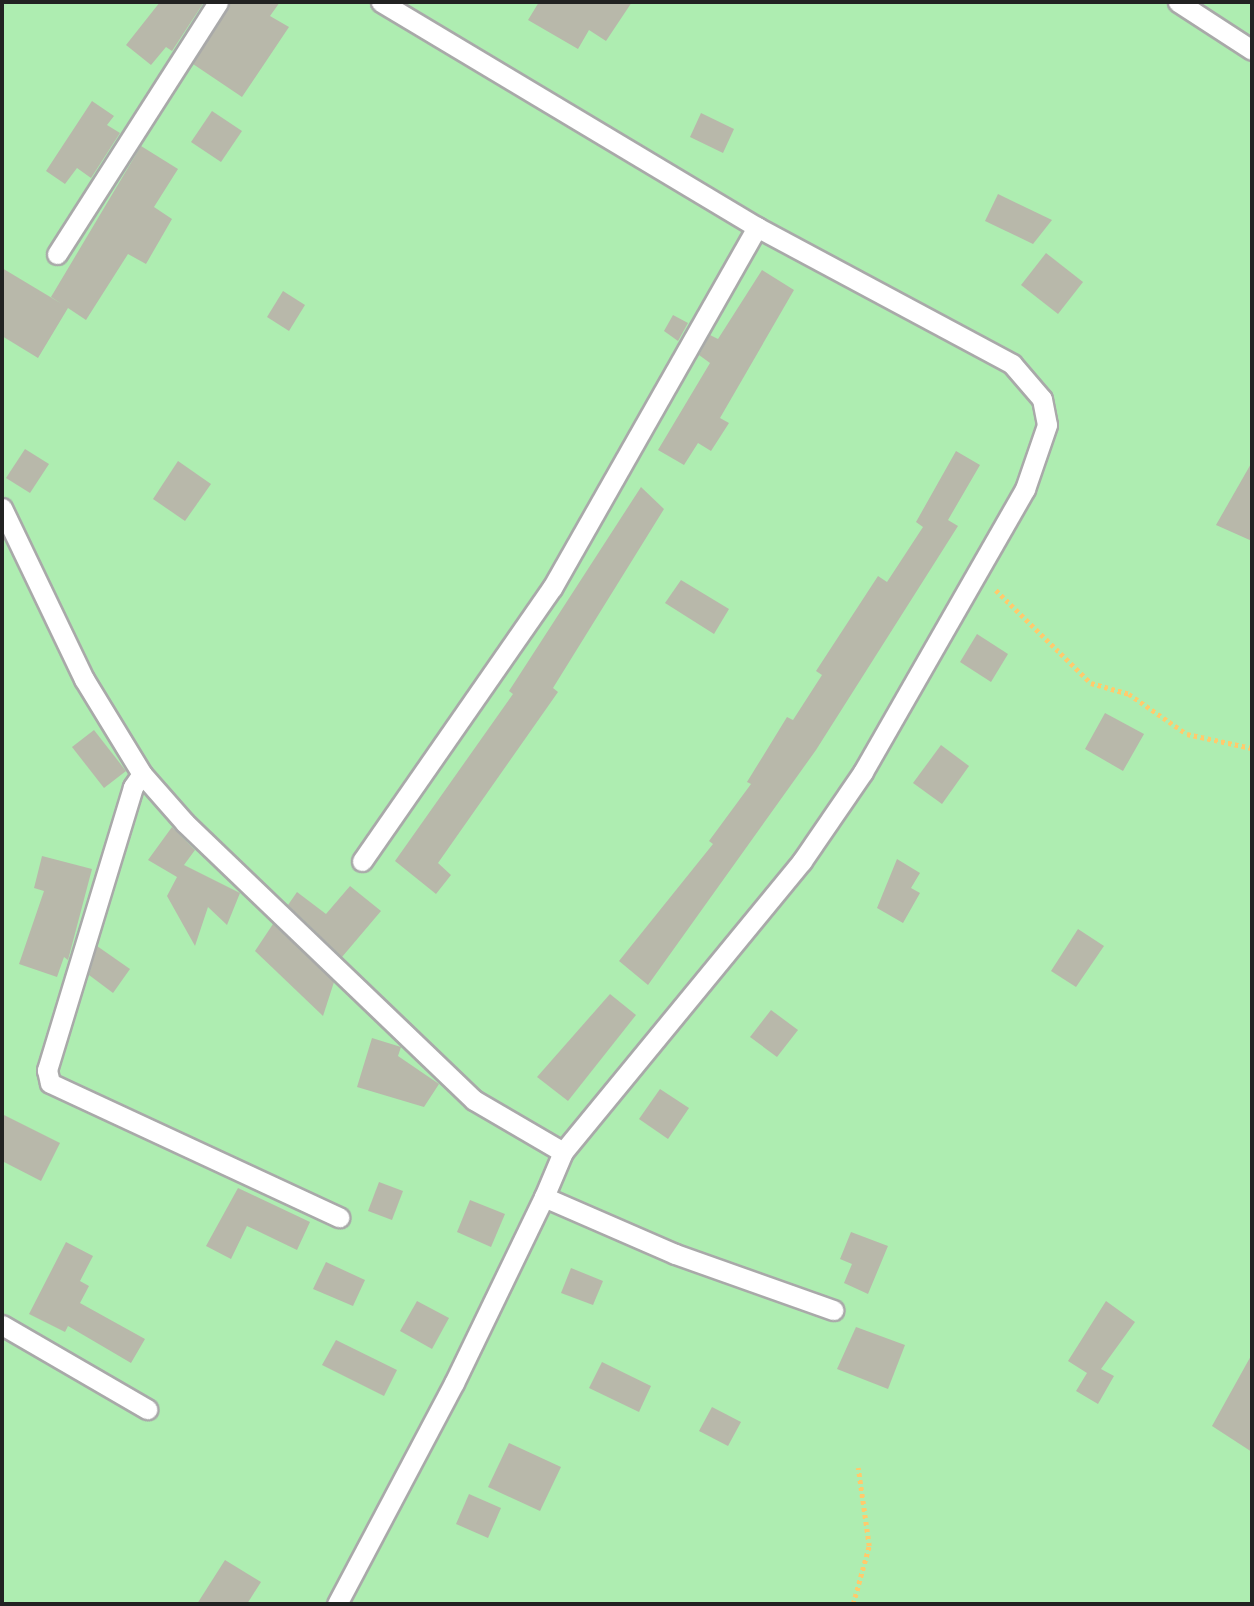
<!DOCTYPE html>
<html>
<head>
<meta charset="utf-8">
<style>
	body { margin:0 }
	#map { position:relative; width:1254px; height:1606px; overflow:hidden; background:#f0f2e9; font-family:Manrope,sans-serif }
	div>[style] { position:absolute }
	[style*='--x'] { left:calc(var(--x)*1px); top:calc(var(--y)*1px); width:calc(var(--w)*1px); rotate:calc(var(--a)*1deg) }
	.grass>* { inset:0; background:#aeedb1 }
	.building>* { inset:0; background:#b8b8aa }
	.path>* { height:4.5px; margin-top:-2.25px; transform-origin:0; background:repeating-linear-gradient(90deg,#ffcb6d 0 3.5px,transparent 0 7px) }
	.roads { filter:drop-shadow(2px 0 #a9a9a9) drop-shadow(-2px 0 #a9a9a9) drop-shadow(0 2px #a9a9a9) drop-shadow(0 -2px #a9a9a9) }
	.service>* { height:19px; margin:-9.5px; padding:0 9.5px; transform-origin:9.5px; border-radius:9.5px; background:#fff }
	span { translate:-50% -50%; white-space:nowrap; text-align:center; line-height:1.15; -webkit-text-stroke:6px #fff; paint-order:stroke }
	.frame { position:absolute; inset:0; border:4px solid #222; pointer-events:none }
</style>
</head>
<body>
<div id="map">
	<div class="grass">
		<i style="clip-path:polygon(2px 2px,1252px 2px,1252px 1604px,2px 1604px)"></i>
	</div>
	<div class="building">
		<i style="clip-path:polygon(160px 2px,204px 2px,172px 51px,166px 47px,151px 65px,126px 45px)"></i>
		<i style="clip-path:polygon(230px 2px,280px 2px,270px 16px,289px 27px,242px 97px,193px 64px)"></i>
		<i style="clip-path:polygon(539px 2px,632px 2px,606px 41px,589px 30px,578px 49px,528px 20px)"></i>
		<i style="clip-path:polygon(92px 101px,114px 116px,107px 125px,120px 133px,91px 178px,77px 168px,65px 184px,46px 171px)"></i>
		<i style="clip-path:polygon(212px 111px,242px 131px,221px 162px,191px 142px)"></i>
		<i style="clip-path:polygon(701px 113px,734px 129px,723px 153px,690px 137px)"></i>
		<i style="clip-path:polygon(141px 146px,178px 169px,154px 207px,172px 219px,146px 264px,128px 254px,86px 320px,68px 308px,38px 358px,2px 336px,2px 268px,62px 304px,51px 297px)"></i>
		<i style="clip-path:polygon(998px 194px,1052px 220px,1033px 244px,985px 221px)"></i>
		<i style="clip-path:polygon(1046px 253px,1083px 282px,1058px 314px,1021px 285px)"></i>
		<i style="clip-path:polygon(762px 270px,794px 290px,720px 418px,729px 423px,711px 451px,698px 443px,684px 465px,658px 450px,710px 363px,699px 355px,710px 335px,718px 339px)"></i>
		<i style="clip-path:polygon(283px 291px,305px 305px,289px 331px,267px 317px)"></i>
		<i style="clip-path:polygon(673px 315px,688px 323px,678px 341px,664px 331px)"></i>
		<i style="clip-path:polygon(25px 449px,49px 464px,30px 493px,6px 478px)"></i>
		<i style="clip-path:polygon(956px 451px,980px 465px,948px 520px,958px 526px,816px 750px,648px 985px,619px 961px,713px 844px,709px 841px,751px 784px,747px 782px,787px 717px,793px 720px,822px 675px,816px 671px,878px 576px,887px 582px,923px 527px,916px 522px)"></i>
		<i style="clip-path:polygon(178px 461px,211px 484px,185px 521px,153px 499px)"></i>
		<i style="clip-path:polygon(1252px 462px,1252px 541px,1216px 525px)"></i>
		<i style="clip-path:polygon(641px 487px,664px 509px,553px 688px,558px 692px,438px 863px,451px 875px,436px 894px,395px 861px,513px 694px,509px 691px)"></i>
		<i style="clip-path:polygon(681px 580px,729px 609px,714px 634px,665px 603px)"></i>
		<i style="clip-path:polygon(977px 634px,1008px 654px,991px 682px,960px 662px)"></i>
		<i style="clip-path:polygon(1105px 713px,1144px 734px,1123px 771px,1085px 749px)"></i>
		<i style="clip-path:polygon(94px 730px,126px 771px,104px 788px,72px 747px)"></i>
		<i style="clip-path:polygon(941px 745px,969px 766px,942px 804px,913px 783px)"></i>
		<i style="clip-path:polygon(172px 827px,195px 850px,184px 865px,240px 893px,227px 925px,208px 907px,195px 946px,167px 896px,177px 877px,148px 860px)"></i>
		<i style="clip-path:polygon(42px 856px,92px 869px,68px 960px,64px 957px,57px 977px,19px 964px,44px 891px,34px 888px)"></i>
		<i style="clip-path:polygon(897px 859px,920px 873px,911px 888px,920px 893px,903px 923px,877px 908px)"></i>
		<i style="clip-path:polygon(350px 886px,381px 911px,342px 957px,288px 905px,297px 892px,326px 914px)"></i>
		<i style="clip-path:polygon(273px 924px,334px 982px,323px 1016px,255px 951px)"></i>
		<i style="clip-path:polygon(1078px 929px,1104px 946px,1076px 987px,1051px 971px)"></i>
		<i style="clip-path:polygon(97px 946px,130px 969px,113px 993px,89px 975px)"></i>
		<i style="clip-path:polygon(610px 994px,636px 1015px,568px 1101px,537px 1077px)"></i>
		<i style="clip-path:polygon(771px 1010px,798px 1030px,777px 1057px,750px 1037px)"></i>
		<i style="clip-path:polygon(372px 1038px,401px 1047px,398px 1056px,439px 1084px,424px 1107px,357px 1087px)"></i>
		<i style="clip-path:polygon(660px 1089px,689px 1108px,668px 1139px,639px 1119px)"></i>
		<i style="clip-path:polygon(2px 1114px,60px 1143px,41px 1181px,2px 1161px)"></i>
		<i style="clip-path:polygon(379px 1182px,403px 1191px,392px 1220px,368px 1211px)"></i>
		<i style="clip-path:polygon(238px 1188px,310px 1222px,297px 1250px,247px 1226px,231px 1259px,206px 1246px)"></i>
		<i style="clip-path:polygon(470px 1200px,505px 1214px,491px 1247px,457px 1232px)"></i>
		<i style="clip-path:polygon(851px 1232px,888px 1246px,868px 1294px,844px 1283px,852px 1264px,840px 1259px)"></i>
		<i style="clip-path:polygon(66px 1242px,93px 1256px,80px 1281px,89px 1286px,80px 1303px,145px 1339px,131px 1363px,68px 1326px,65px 1332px,29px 1314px)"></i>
		<i style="clip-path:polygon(326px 1262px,365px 1280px,353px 1306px,313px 1289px)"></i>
		<i style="clip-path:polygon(571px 1268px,603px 1281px,593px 1305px,561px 1293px)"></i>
		<i style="clip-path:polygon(417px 1301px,449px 1318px,432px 1349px,400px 1331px)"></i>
		<i style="clip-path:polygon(1106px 1301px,1135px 1322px,1101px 1369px,1114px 1376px,1098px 1404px,1076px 1391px,1087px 1373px,1068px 1361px)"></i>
		<i style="clip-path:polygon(856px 1327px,905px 1345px,888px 1389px,837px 1369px)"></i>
		<i style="clip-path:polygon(336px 1340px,397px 1370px,384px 1396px,322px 1365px)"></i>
		<i style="clip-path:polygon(1252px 1354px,1252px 1452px,1212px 1426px)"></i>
		<i style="clip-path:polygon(602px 1362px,651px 1386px,639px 1412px,589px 1388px)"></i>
		<i style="clip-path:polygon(712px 1407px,741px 1422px,728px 1446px,699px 1431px)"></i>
		<i style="clip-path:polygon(509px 1443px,561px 1467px,540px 1511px,488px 1487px)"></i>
		<i style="clip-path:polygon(469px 1494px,501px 1508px,488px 1538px,456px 1524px)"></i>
		<i style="clip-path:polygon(225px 1560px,261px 1582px,247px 1604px,197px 1604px)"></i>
	</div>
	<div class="path">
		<i style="--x:996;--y:590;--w:133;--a:44.4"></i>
		<i style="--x:1091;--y:683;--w:40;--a:16"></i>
		<i style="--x:1129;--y:694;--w:70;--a:34.6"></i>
		<i style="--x:1187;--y:734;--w:66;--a:12.2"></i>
		<i style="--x:853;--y:1604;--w:60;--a:-74.6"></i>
		<i style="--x:869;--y:1546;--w:79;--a:-98"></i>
	</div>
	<div class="roads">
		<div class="service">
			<i style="--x:381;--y:2;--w:438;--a:30.9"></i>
			<i style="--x:757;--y:227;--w:289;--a:28.2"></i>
			<i style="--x:1012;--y:364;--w:46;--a:49.4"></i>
			<i style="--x:1042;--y:399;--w:26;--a:79"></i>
			<i style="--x:1047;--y:425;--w:68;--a:109"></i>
			<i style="--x:1025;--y:489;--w:326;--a:119.8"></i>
			<i style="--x:863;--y:772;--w:108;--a:124.4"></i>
			<i style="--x:802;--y:861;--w:377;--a:129.4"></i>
			<i style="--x:563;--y:1152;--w:49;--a:112.9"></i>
			<i style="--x:544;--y:1197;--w:143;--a:23.5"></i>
			<i style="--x:675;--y:1254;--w:168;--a:19.5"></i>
			<i style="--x:1178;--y:2;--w:88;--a:33"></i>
			<i style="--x:57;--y:254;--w:299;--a:-57.4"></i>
			<i style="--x:2;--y:508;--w:190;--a:64.4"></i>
			<i style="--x:84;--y:679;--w:111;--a:58.6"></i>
			<i style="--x:142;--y:774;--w:65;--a:48.7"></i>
			<i style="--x:185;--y:823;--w:400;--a:43.8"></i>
			<i style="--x:474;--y:1100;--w:103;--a:30.3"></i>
			<i style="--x:142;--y:774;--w:16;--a:125"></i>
			<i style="--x:133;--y:787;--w:296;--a:106.9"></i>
			<i style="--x:47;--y:1070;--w:13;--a:77"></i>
			<i style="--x:50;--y:1083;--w:319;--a:24.9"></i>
			<i style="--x:362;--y:861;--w:333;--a:-55.2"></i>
			<i style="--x:552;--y:588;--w:415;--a:-60.4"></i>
			<i style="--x:2;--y:1325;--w:168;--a:30.1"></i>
			<i style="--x:337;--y:1604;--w:250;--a:-62.1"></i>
			<i style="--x:454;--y:1383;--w:207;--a:-64.2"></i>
		</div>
	</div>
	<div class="frame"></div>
</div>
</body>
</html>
